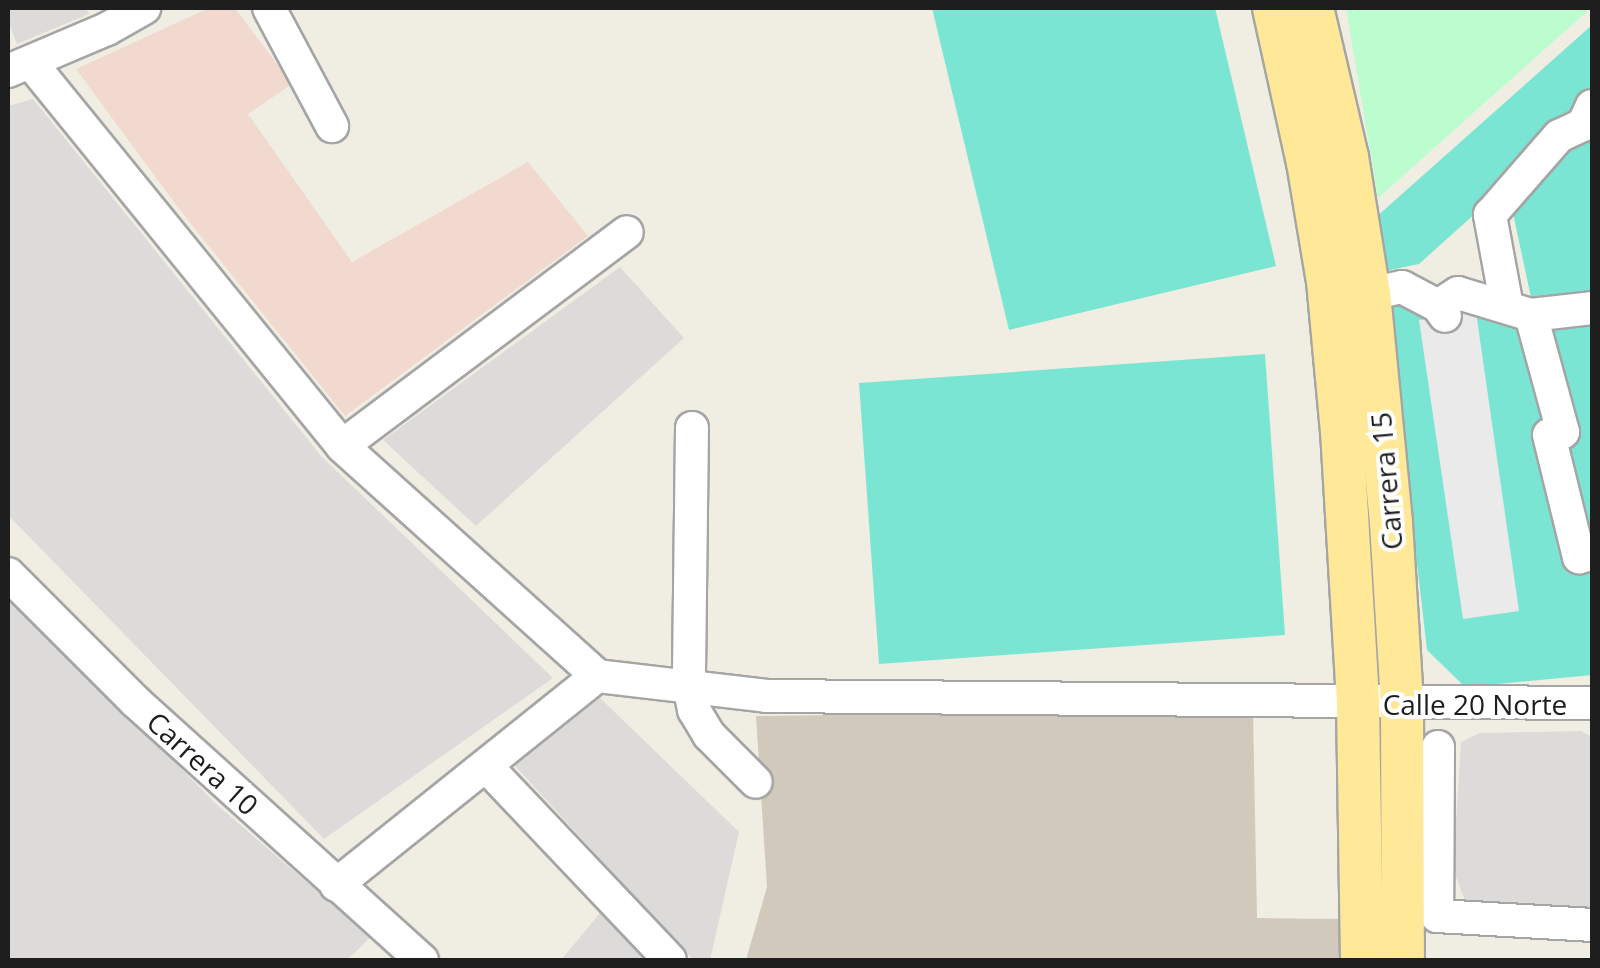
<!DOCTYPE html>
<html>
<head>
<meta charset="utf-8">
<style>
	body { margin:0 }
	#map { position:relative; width:1600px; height:968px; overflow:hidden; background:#f0eee3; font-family:"Open Sans",sans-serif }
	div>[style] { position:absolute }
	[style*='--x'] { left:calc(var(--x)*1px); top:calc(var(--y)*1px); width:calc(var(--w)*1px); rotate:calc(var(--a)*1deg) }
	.residential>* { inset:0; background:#dcdbda }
	.commercial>* { inset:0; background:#f2d9d0 }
	.park>* { inset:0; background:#bcfdcf }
	.pitch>* { inset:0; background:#7ae5d2 }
	.parking>* { inset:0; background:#eaeaea }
	.building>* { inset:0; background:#d0c9bc }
	.roads { filter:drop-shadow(2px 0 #a5a5a5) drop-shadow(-2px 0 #a5a5a5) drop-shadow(0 2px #a5a5a5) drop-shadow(0 -2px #a5a5a5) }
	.minor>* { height:32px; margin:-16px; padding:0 16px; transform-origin:16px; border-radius:16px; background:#fff }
	.major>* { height:42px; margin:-21px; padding:0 21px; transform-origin:21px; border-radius:21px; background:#ffe998 }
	span { translate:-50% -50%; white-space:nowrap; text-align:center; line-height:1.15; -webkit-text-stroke:8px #fff; paint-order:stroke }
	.street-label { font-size:28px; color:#1e1e1e }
	.frame { position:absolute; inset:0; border:10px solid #1e1e1e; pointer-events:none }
</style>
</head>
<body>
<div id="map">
	<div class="residential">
		<i style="clip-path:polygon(8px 8px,86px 8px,89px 14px,17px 44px,8px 21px)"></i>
		<i style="clip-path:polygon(33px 99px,322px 457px,553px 678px,324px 839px,8px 515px,8px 106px)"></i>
		<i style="clip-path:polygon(620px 267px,684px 338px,476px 526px,383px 440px)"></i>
		<i style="clip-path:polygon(8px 592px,217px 805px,371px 937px,347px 960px,8px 960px)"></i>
		<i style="clip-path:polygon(600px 698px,739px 832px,710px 960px,693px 960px,515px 766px)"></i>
		<i style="clip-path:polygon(1581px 731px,1592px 737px,1592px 920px,1467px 906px,1453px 869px,1461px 742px,1480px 733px)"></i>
		<i style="clip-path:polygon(601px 912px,653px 960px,561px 960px)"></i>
	</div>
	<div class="commercial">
		<i style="clip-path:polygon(209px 8px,235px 8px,292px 84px,248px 114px,352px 262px,528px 162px,588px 236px,345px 416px,179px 209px,76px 69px)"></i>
	</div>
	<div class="park">
		<i style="clip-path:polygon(1346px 8px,1591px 8px,1378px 198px)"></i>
	</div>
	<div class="pitch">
		<i style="clip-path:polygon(932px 8px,1215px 8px,1276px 266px,1009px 330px)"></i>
		<i style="clip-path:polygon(1592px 25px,1592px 675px,1465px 687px,1427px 650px,1386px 293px,1536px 321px,1507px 185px,1419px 264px,1385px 271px,1375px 218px)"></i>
		<i style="clip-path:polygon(1265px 354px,1285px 635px,879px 664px,859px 383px)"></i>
	</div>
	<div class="parking">
		<i style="clip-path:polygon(1476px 312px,1519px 611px,1463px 619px,1419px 320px)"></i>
	</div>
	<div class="building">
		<i style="clip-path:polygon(1253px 710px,1257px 918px,1348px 919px,1346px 960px,746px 960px,767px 887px,756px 716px)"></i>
	</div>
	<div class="roads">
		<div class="minor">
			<i style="--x:269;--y:8;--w:134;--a:61.9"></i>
			<i style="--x:31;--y:63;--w:493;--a:50.9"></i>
			<i style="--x:342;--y:446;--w:343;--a:42"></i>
			<i style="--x:597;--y:676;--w:170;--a:6.7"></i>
			<i style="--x:766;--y:696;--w:826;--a:0.49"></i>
			<i style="--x:8;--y:71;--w:108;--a:-23"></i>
			<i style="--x:107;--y:29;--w:43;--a:-29.6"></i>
			<i style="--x:1369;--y:294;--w:34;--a:-12"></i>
			<i style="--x:1402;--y:287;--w:41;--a:27.8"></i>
			<i style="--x:1438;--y:306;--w:12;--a:55"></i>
			<i style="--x:1438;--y:306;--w:24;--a:-33"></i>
			<i style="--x:1458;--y:293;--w:76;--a:16.8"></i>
			<i style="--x:1531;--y:315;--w:121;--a:74.7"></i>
			<i style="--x:1563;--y:432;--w:14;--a:168"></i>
			<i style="--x:1549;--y:435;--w:126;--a:76.2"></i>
			<i style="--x:1579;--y:557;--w:13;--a:-13"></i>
			<i style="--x:1507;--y:307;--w:94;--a:-100.5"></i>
			<i style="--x:1490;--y:215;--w:105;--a:-48.9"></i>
			<i style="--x:1559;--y:136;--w:26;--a:-25"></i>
			<i style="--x:1583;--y:125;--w:21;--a:-65"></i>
			<i style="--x:1531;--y:315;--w:61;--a:-6.5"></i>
			<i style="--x:692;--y:428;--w:258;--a:90.7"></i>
			<i style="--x:689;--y:686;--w:25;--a:78"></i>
			<i style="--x:694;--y:710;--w:29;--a:59"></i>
			<i style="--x:709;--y:735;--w:66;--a:45"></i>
			<i style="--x:342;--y:446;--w:356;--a:-36.9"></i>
			<i style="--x:8;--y:574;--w:180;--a:45"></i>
			<i style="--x:135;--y:701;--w:387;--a:42.1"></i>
			<i style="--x:1438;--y:747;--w:169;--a:90.3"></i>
			<i style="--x:1437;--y:916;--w:155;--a:3.3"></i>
			<i style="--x:486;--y:766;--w:267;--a:46.5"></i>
			<i style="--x:336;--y:885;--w:334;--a:-38.7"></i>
		</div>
		<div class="major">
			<i style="--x:1274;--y:8;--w:158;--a:77.6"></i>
			<i style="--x:1308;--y:162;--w:121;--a:80.5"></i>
			<i style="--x:1328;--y:281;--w:151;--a:84.7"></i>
			<i style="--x:1342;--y:431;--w:273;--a:86.6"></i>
			<i style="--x:1358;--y:704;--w:256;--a:89.1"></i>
			<i style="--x:1312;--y:8;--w:153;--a:76.8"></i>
			<i style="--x:1347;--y:157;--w:139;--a:80.9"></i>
			<i style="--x:1369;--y:294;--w:230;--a:84.5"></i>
			<i style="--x:1391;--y:523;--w:181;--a:86.5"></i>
			<i style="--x:1402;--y:704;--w:256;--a:89.8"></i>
		</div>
	</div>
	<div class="street-label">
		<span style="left:1386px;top:481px;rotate:-95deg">Carrera 15</span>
		<span style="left:1475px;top:704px">Calle 20 Norte</span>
		<span style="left:203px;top:763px;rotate:42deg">Carrera 10</span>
	</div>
	<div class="frame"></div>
</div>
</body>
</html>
